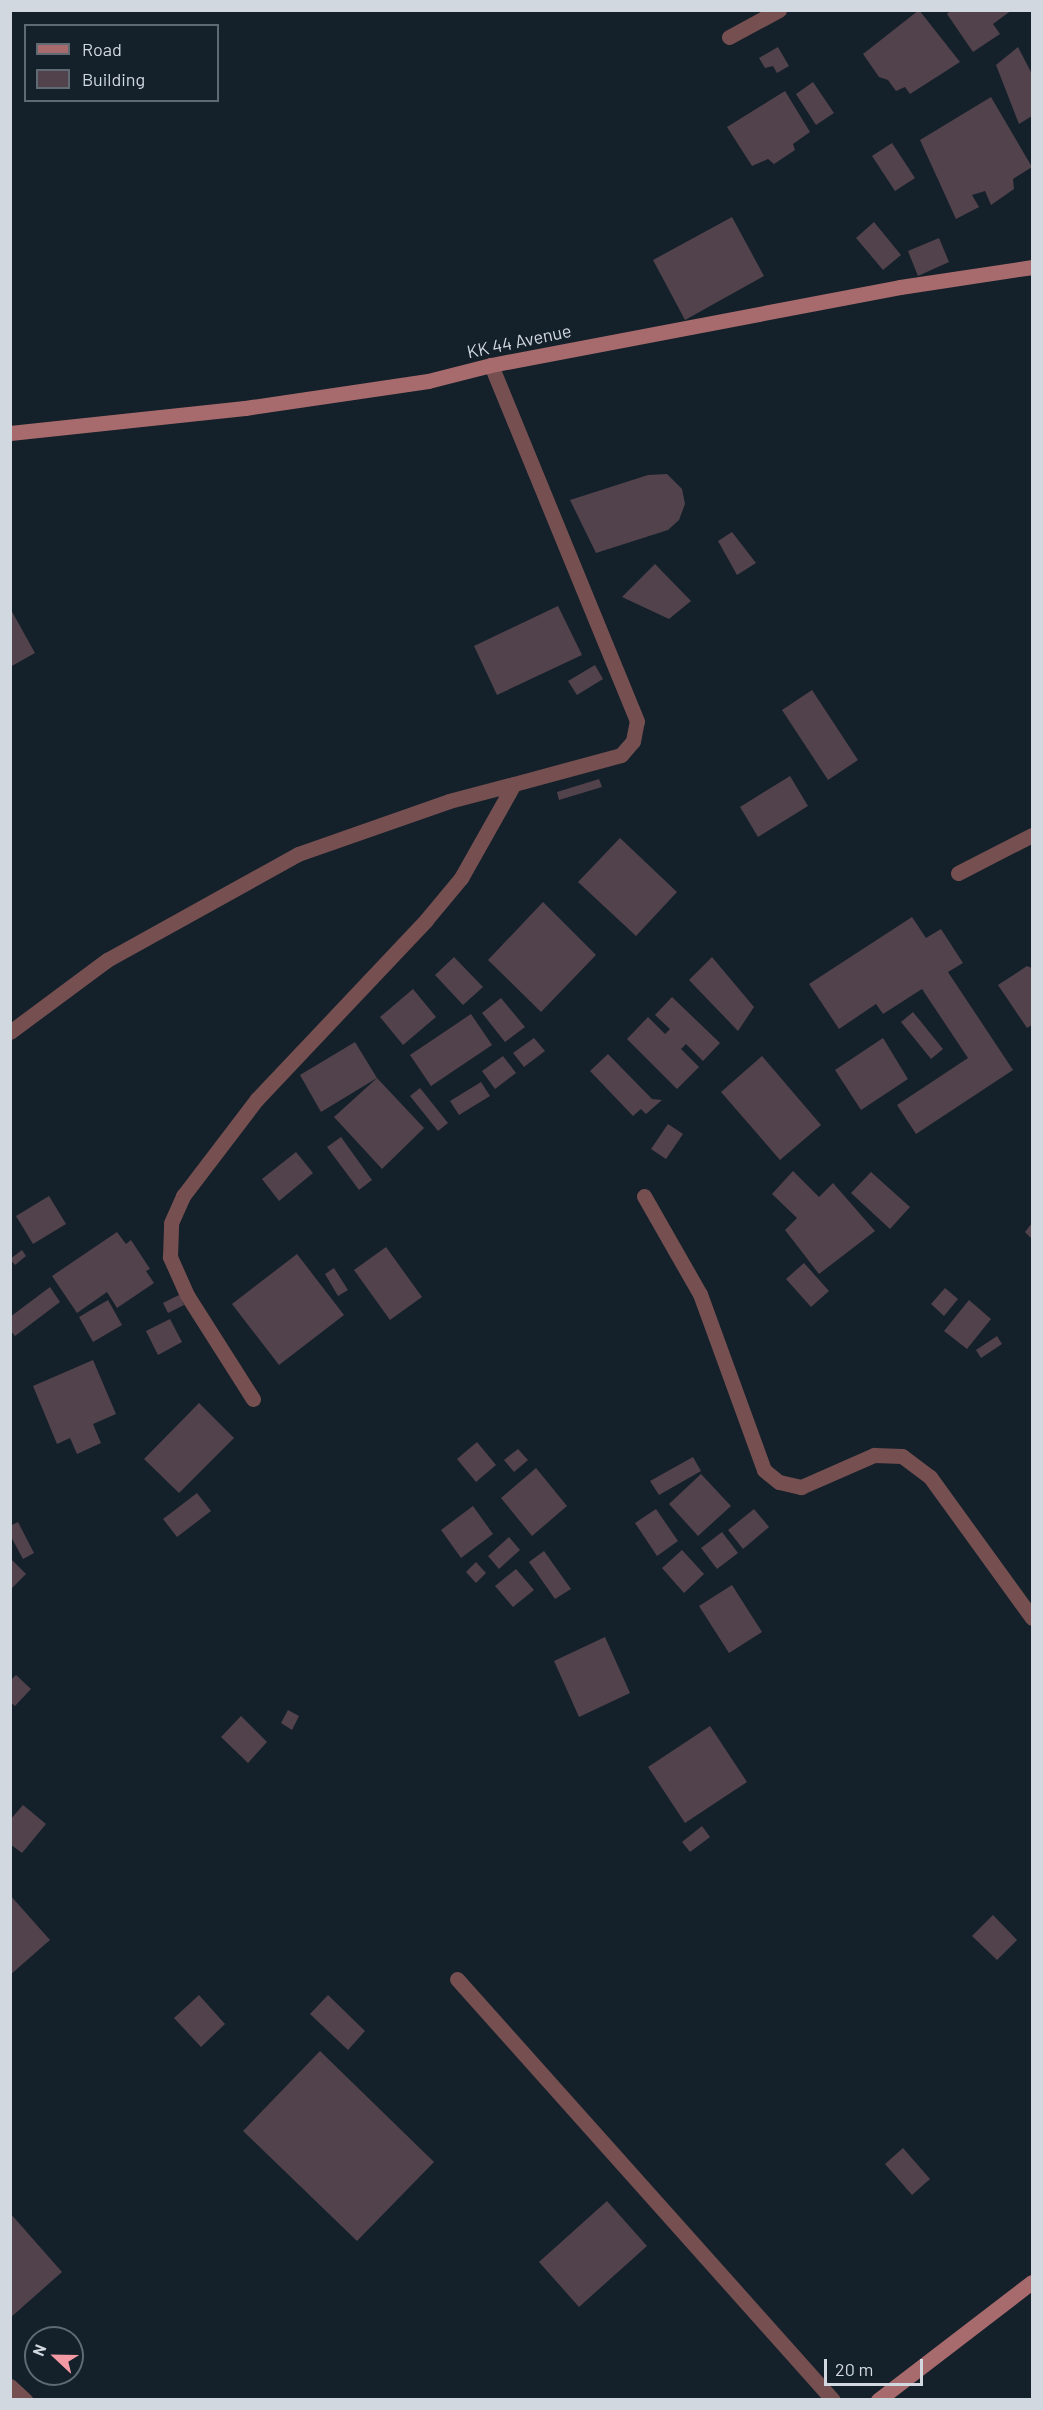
<!DOCTYPE html>
<html>
<head>
<meta charset="utf-8">
<style>
	body { margin:0 }
	#map { position:relative; width:1043px; height:2410px; overflow:hidden; background:#14202a; font-family:Barlow,sans-serif }
	div>[style] { position:absolute }
	[style*='--x'] { left:calc(var(--x)*1px); top:calc(var(--y)*1px); width:calc(var(--w)*1px); rotate:calc(var(--a)*1deg) }
	.building>* { inset:0; background:#52424c }
	.lane>* { height:15px; margin:-7.5px; padding:0 7.5px; transform-origin:7.5px; border-radius:7.5px; background:#765051 }
	.street>* { height:15px; margin:-7.5px; padding:0 7.5px; transform-origin:7.5px; border-radius:7.5px; background:#765051 }
	.secondary>* { height:15px; margin:-7.5px; padding:0 7.5px; transform-origin:7.5px; border-radius:7.5px; background:#a86b6d }
	span { translate:-50% -50%; white-space:nowrap; text-align:center; line-height:1.15; -webkit-text-stroke:4.5px #14202a; paint-order:stroke }
	.street-label { font-size:18px; color:#d1d8e0 }
	.frame { position:absolute; inset:0; border:12px solid #d1d8e0; pointer-events:none }
	.legend { position:absolute; left:24px; top:24px; width:195px; height:78px; box-sizing:border-box; background:#14202a; border:2px solid #606a73; margin:0; padding:8px 10px; list-style:none; font-size:18px; color:#d1d8e0 }
	.legend li { display:flex; align-items:center; gap:12px; height:30px }
	.legend b { width:30px; border:2px solid #606a73 }
	.north { position:absolute; left:24px; top:2326px; width:60px; height:60px; box-sizing:border-box; background:#14202a; border:2px solid #606a73; border-radius:50%; rotate:292deg; font-size:16px; font-weight:700; line-height:24px; text-align:center; color:#d1d8e0 }
	.north::after { content:''; display:block; margin:auto; width:21px; height:27px; background:#f49aa4; clip-path:polygon(50% 0,100% 100%,50% 72%,0 100%) }
	.scale { position:absolute; left:824px; top:2359px; width:99px; height:27px; box-sizing:border-box; border:3px solid #d1d8e0; border-top:0; padding-left:8px; font-size:18px; line-height:21px; white-space:nowrap; color:#d1d8e0; -webkit-text-stroke:4px #14202a; paint-order:stroke }
</style>
</head>
<body>
<div id="map">
	<div class="building">
		<i style="clip-path:polygon(919px 10px,960px 62px,910px 94px,905px 87px,896px 91px,888px 80px,879px 77px,863px 54px)"></i>
		<i style="clip-path:polygon(951px 10px,1012px 10px,993px 24px,1000px 34px,973px 52px,947px 14px)"></i>
		<i style="clip-path:polygon(778px 47px,789px 66px,777px 73px,773px 66px,765px 68px,759px 58px)"></i>
		<i style="clip-path:polygon(1018px 47px,1032px 74px,1032px 116px,1019px 124px,996px 65px)"></i>
		<i style="clip-path:polygon(813px 82px,834px 113px,816px 125px,796px 94px)"></i>
		<i style="clip-path:polygon(785px 91px,810px 132px,793px 144px,795px 150px,774px 164px,768px 159px,752px 166px,727px 127px)"></i>
		<i style="clip-path:polygon(991px 97px,1032px 167px,1013px 179px,1014px 189px,991px 205px,985px 191px,972px 195px,979px 207px,956px 219px,920px 140px)"></i>
		<i style="clip-path:polygon(892px 143px,915px 178px,895px 191px,872px 156px)"></i>
		<i style="clip-path:polygon(732px 217px,764px 276px,685px 320px,653px 260px)"></i>
		<i style="clip-path:polygon(874px 222px,901px 255px,883px 270px,856px 238px)"></i>
		<i style="clip-path:polygon(939px 238px,949px 262px,918px 276px,908px 251px)"></i>
		<i style="clip-path:polygon(667px 474px,682px 489px,685px 504px,679px 520px,668px 530px,596px 553px,570px 500px,648px 475px)"></i>
		<i style="clip-path:polygon(732px 532px,756px 563px,737px 575px,718px 541px)"></i>
		<i style="clip-path:polygon(655px 564px,691px 601px,669px 619px,622px 597px)"></i>
		<i style="clip-path:polygon(558px 606px,582px 655px,497px 695px,474px 646px)"></i>
		<i style="clip-path:polygon(10px 608px,35px 653px,10px 667px)"></i>
		<i style="clip-path:polygon(595px 665px,603px 679px,577px 695px,568px 681px)"></i>
		<i style="clip-path:polygon(812px 690px,858px 760px,828px 780px,782px 710px)"></i>
		<i style="clip-path:polygon(790px 776px,808px 806px,758px 837px,740px 807px)"></i>
		<i style="clip-path:polygon(599px 779px,602px 787px,559px 800px,557px 792px)"></i>
		<i style="clip-path:polygon(620px 838px,677px 892px,636px 936px,578px 882px)"></i>
		<i style="clip-path:polygon(543px 902px,596px 955px,541px 1012px,488px 960px)"></i>
		<i style="clip-path:polygon(912px 917px,926px 938px,941px 929px,963px 963px,948px 972px,1013px 1070px,916px 1134px,897px 1105px,968px 1058px,922px 989px,883px 1014px,876px 1004px,839px 1029px,809px 984px)"></i>
		<i style="clip-path:polygon(454px 957px,483px 987px,463px 1005px,435px 975px)"></i>
		<i style="clip-path:polygon(712px 957px,754px 1007px,738px 1031px,689px 980px)"></i>
		<i style="clip-path:polygon(1027px 966px,1032px 968px,1032px 1025px,1027px 1028px,998px 985px)"></i>
		<i style="clip-path:polygon(413px 989px,436px 1017px,403px 1045px,380px 1017px)"></i>
		<i style="clip-path:polygon(672px 997px,720px 1043px,703px 1061px,686px 1044px,681px 1049px,699px 1067px,677px 1089px,627px 1039px,648px 1017px,665px 1034px,670px 1029px,655px 1015px)"></i>
		<i style="clip-path:polygon(501px 998px,525px 1027px,505px 1042px,482px 1013px)"></i>
		<i style="clip-path:polygon(913px 1012px,943px 1049px,931px 1059px,901px 1022px)"></i>
		<i style="clip-path:polygon(471px 1014px,492px 1045px,431px 1086px,410px 1055px)"></i>
		<i style="clip-path:polygon(534px 1038px,545px 1051px,524px 1067px,513px 1053px)"></i>
		<i style="clip-path:polygon(883px 1038px,908px 1079px,861px 1110px,835px 1070px)"></i>
		<i style="clip-path:polygon(355px 1042px,377px 1078px,321px 1112px,300px 1075px)"></i>
		<i style="clip-path:polygon(608px 1054px,652px 1099px,662px 1100px,646px 1114px,641px 1109px,633px 1116px,590px 1071px)"></i>
		<i style="clip-path:polygon(503px 1056px,516px 1073px,495px 1089px,482px 1071px)"></i>
		<i style="clip-path:polygon(762px 1056px,821px 1125px,780px 1160px,721px 1092px)"></i>
		<i style="clip-path:polygon(377px 1078px,424px 1128px,382px 1169px,334px 1117px)"></i>
		<i style="clip-path:polygon(481px 1082px,490px 1096px,459px 1115px,450px 1101px)"></i>
		<i style="clip-path:polygon(420px 1088px,448px 1123px,438px 1131px,410px 1096px)"></i>
		<i style="clip-path:polygon(668px 1124px,683px 1134px,666px 1159px,651px 1149px)"></i>
		<i style="clip-path:polygon(341px 1137px,372px 1180px,359px 1190px,327px 1147px)"></i>
		<i style="clip-path:polygon(296px 1152px,313px 1173px,279px 1201px,262px 1179px)"></i>
		<i style="clip-path:polygon(793px 1171px,819px 1197px,833px 1183px,875px 1231px,819px 1274px,785px 1230px,797px 1218px,772px 1194px)"></i>
		<i style="clip-path:polygon(871px 1172px,910px 1207px,890px 1229px,851px 1193px)"></i>
		<i style="clip-path:polygon(49px 1196px,66px 1224px,33px 1244px,16px 1216px)"></i>
		<i style="clip-path:polygon(1032px 1223px,1032px 1239px,1025px 1232px)"></i>
		<i style="clip-path:polygon(117px 1232px,126px 1244px,131px 1240px,150px 1269px,146px 1271px,154px 1283px,117px 1308px,107px 1292px,77px 1313px,52px 1276px)"></i>
		<i style="clip-path:polygon(386px 1247px,422px 1297px,390px 1320px,354px 1270px)"></i>
		<i style="clip-path:polygon(22px 1250px,26px 1256px,15px 1265px,10px 1259px)"></i>
		<i style="clip-path:polygon(297px 1254px,344px 1315px,279px 1365px,232px 1304px)"></i>
		<i style="clip-path:polygon(804px 1263px,829px 1291px,811px 1307px,786px 1279px)"></i>
		<i style="clip-path:polygon(334px 1268px,348px 1290px,338px 1296px,325px 1274px)"></i>
		<i style="clip-path:polygon(50px 1287px,60px 1302px,15px 1336px,10px 1330px,10px 1317px)"></i>
		<i style="clip-path:polygon(945px 1288px,958px 1299px,944px 1316px,931px 1304px)"></i>
		<i style="clip-path:polygon(179px 1295px,184px 1305px,168px 1313px,163px 1303px)"></i>
		<i style="clip-path:polygon(108px 1300px,122px 1325px,93px 1342px,79px 1317px)"></i>
		<i style="clip-path:polygon(969px 1300px,991px 1319px,967px 1349px,944px 1331px)"></i>
		<i style="clip-path:polygon(170px 1319px,182px 1342px,158px 1355px,146px 1331px)"></i>
		<i style="clip-path:polygon(997px 1336px,1002px 1344px,981px 1358px,976px 1350px)"></i>
		<i style="clip-path:polygon(93px 1360px,116px 1414px,93px 1424px,101px 1443px,77px 1454px,70px 1438px,57px 1444px,33px 1386px)"></i>
		<i style="clip-path:polygon(199px 1403px,234px 1438px,179px 1493px,144px 1459px)"></i>
		<i style="clip-path:polygon(477px 1442px,496px 1465px,476px 1482px,457px 1459px)"></i>
		<i style="clip-path:polygon(518px 1449px,528px 1460px,514px 1472px,504px 1460px)"></i>
		<i style="clip-path:polygon(693px 1457px,701px 1471px,659px 1495px,650px 1481px)"></i>
		<i style="clip-path:polygon(536px 1468px,567px 1506px,532px 1536px,501px 1498px)"></i>
		<i style="clip-path:polygon(701px 1474px,731px 1506px,698px 1536px,669px 1504px)"></i>
		<i style="clip-path:polygon(197px 1493px,211px 1511px,177px 1537px,163px 1519px)"></i>
		<i style="clip-path:polygon(473px 1506px,493px 1534px,461px 1558px,441px 1530px)"></i>
		<i style="clip-path:polygon(656px 1509px,678px 1541px,657px 1556px,635px 1523px)"></i>
		<i style="clip-path:polygon(754px 1509px,769px 1527px,743px 1549px,728px 1530px)"></i>
		<i style="clip-path:polygon(18px 1522px,34px 1553px,23px 1559px,10px 1535px,10px 1526px)"></i>
		<i style="clip-path:polygon(722px 1532px,738px 1553px,717px 1569px,701px 1548px)"></i>
		<i style="clip-path:polygon(509px 1537px,520px 1550px,499px 1569px,488px 1556px)"></i>
		<i style="clip-path:polygon(682px 1550px,704px 1574px,684px 1593px,662px 1568px)"></i>
		<i style="clip-path:polygon(544px 1551px,571px 1589px,555px 1599px,529px 1562px)"></i>
		<i style="clip-path:polygon(10px 1558px,26px 1574px,10px 1590px)"></i>
		<i style="clip-path:polygon(476px 1562px,486px 1573px,476px 1583px,466px 1572px)"></i>
		<i style="clip-path:polygon(516px 1569px,534px 1590px,513px 1607px,495px 1586px)"></i>
		<i style="clip-path:polygon(732px 1585px,762px 1632px,729px 1653px,699px 1606px)"></i>
		<i style="clip-path:polygon(605px 1637px,630px 1693px,579px 1717px,554px 1661px)"></i>
		<i style="clip-path:polygon(16px 1675px,31px 1689px,15px 1706px,10px 1702px,10px 1681px)"></i>
		<i style="clip-path:polygon(288px 1710px,299px 1716px,292px 1730px,281px 1723px)"></i>
		<i style="clip-path:polygon(241px 1716px,267px 1742px,248px 1763px,221px 1737px)"></i>
		<i style="clip-path:polygon(710px 1726px,747px 1782px,685px 1823px,648px 1767px)"></i>
		<i style="clip-path:polygon(23px 1805px,46px 1824px,22px 1853px,10px 1844px,10px 1820px)"></i>
		<i style="clip-path:polygon(702px 1826px,710px 1837px,690px 1852px,682px 1842px)"></i>
		<i style="clip-path:polygon(10px 1895px,50px 1940px,10px 1975px)"></i>
		<i style="clip-path:polygon(993px 1915px,1017px 1940px,997px 1960px,972px 1936px)"></i>
		<i style="clip-path:polygon(199px 1995px,225px 2024px,201px 2047px,174px 2018px)"></i>
		<i style="clip-path:polygon(328px 1995px,365px 2031px,348px 2050px,310px 2014px)"></i>
		<i style="clip-path:polygon(320px 2051px,434px 2162px,357px 2241px,243px 2131px)"></i>
		<i style="clip-path:polygon(903px 2148px,930px 2179px,912px 2195px,885px 2164px)"></i>
		<i style="clip-path:polygon(607px 2201px,647px 2246px,579px 2307px,539px 2262px)"></i>
		<i style="clip-path:polygon(10px 2213px,62px 2272px,10px 2318px)"></i>
	</div>
	<div class="lane">
		<i style="--x:958;--y:873;--w:83;--a:-27.2"></i>
		<i style="--x:457;--y:1979;--w:564;--a:48.23"></i>
	</div>
	<div class="street">
		<i style="--x:729;--y:37;--w:57;--a:-28.4"></i>
		<i style="--x:10;--y:1032;--w:121;--a:-36.6"></i>
		<i style="--x:107;--y:960;--w:218;--a:-29"></i>
		<i style="--x:298;--y:854;--w:160;--a:-19.3"></i>
		<i style="--x:449;--y:801;--w:67;--a:-14.7"></i>
		<i style="--x:644;--y:1196;--w:113;--a:60.3"></i>
		<i style="--x:700;--y:1294;--w:187;--a:70"></i>
		<i style="--x:764;--y:1470;--w:19;--a:39"></i>
		<i style="--x:779;--y:1482;--w:23;--a:13"></i>
		<i style="--x:801;--y:1487;--w:80;--a:-23.7"></i>
		<i style="--x:874;--y:1455;--w:28;--a:2"></i>
		<i style="--x:902;--y:1456;--w:35;--a:37"></i>
		<i style="--x:930;--y:1477;--w:174;--a:54.1"></i>
		<i style="--x:253;--y:1399;--w:123;--a:-122.4"></i>
		<i style="--x:187;--y:1295;--w:42;--a:-114.1"></i>
		<i style="--x:170;--y:1257;--w:34;--a:-88"></i>
		<i style="--x:171;--y:1223;--w:30;--a:-66"></i>
		<i style="--x:183;--y:1196;--w:122;--a:-52.7"></i>
		<i style="--x:257;--y:1099;--w:246;--a:-46.6"></i>
		<i style="--x:426;--y:920;--w:55;--a:-50.2"></i>
		<i style="--x:461;--y:878;--w:108;--a:-60.6"></i>
		<i style="--x:514;--y:784;--w:111;--a:-15.2"></i>
		<i style="--x:621;--y:755;--w:18;--a:-49"></i>
		<i style="--x:633;--y:741;--w:20;--a:-79"></i>
		<i style="--x:637;--y:721;--w:385;--a:-112.3"></i>
		<i style="--x:10;--y:2386;--w:21;--a:43"></i>
	</div>
	<div class="secondary">
		<i style="--x:10;--y:433;--w:236;--a:-6.1"></i>
		<i style="--x:245;--y:408;--w:185;--a:-8.4"></i>
		<i style="--x:428;--y:381;--w:65;--a:-14.3"></i>
		<i style="--x:491;--y:365;--w:416;--a:-10.8"></i>
		<i style="--x:900;--y:287;--w:134;--a:-8.6"></i>
		<i style="--x:878;--y:2400;--w:194;--a:-37.5"></i>
	</div>
	<div class="street-label">
		<span style="left:519px;top:341px;rotate:-12deg">KK 44 Avenue</span>
	</div>
	<div class="frame"></div>
	<ul class="legend">
	<li><b style="height:8px;background:#a86b6d"></b>Road</li>
	<li><b style="height:16px;background:#52424c"></b>Building</li>
	</ul>
	<div class="north">N</div>
	<div class="scale">20 m</div>
</div>
</body>
</html>
